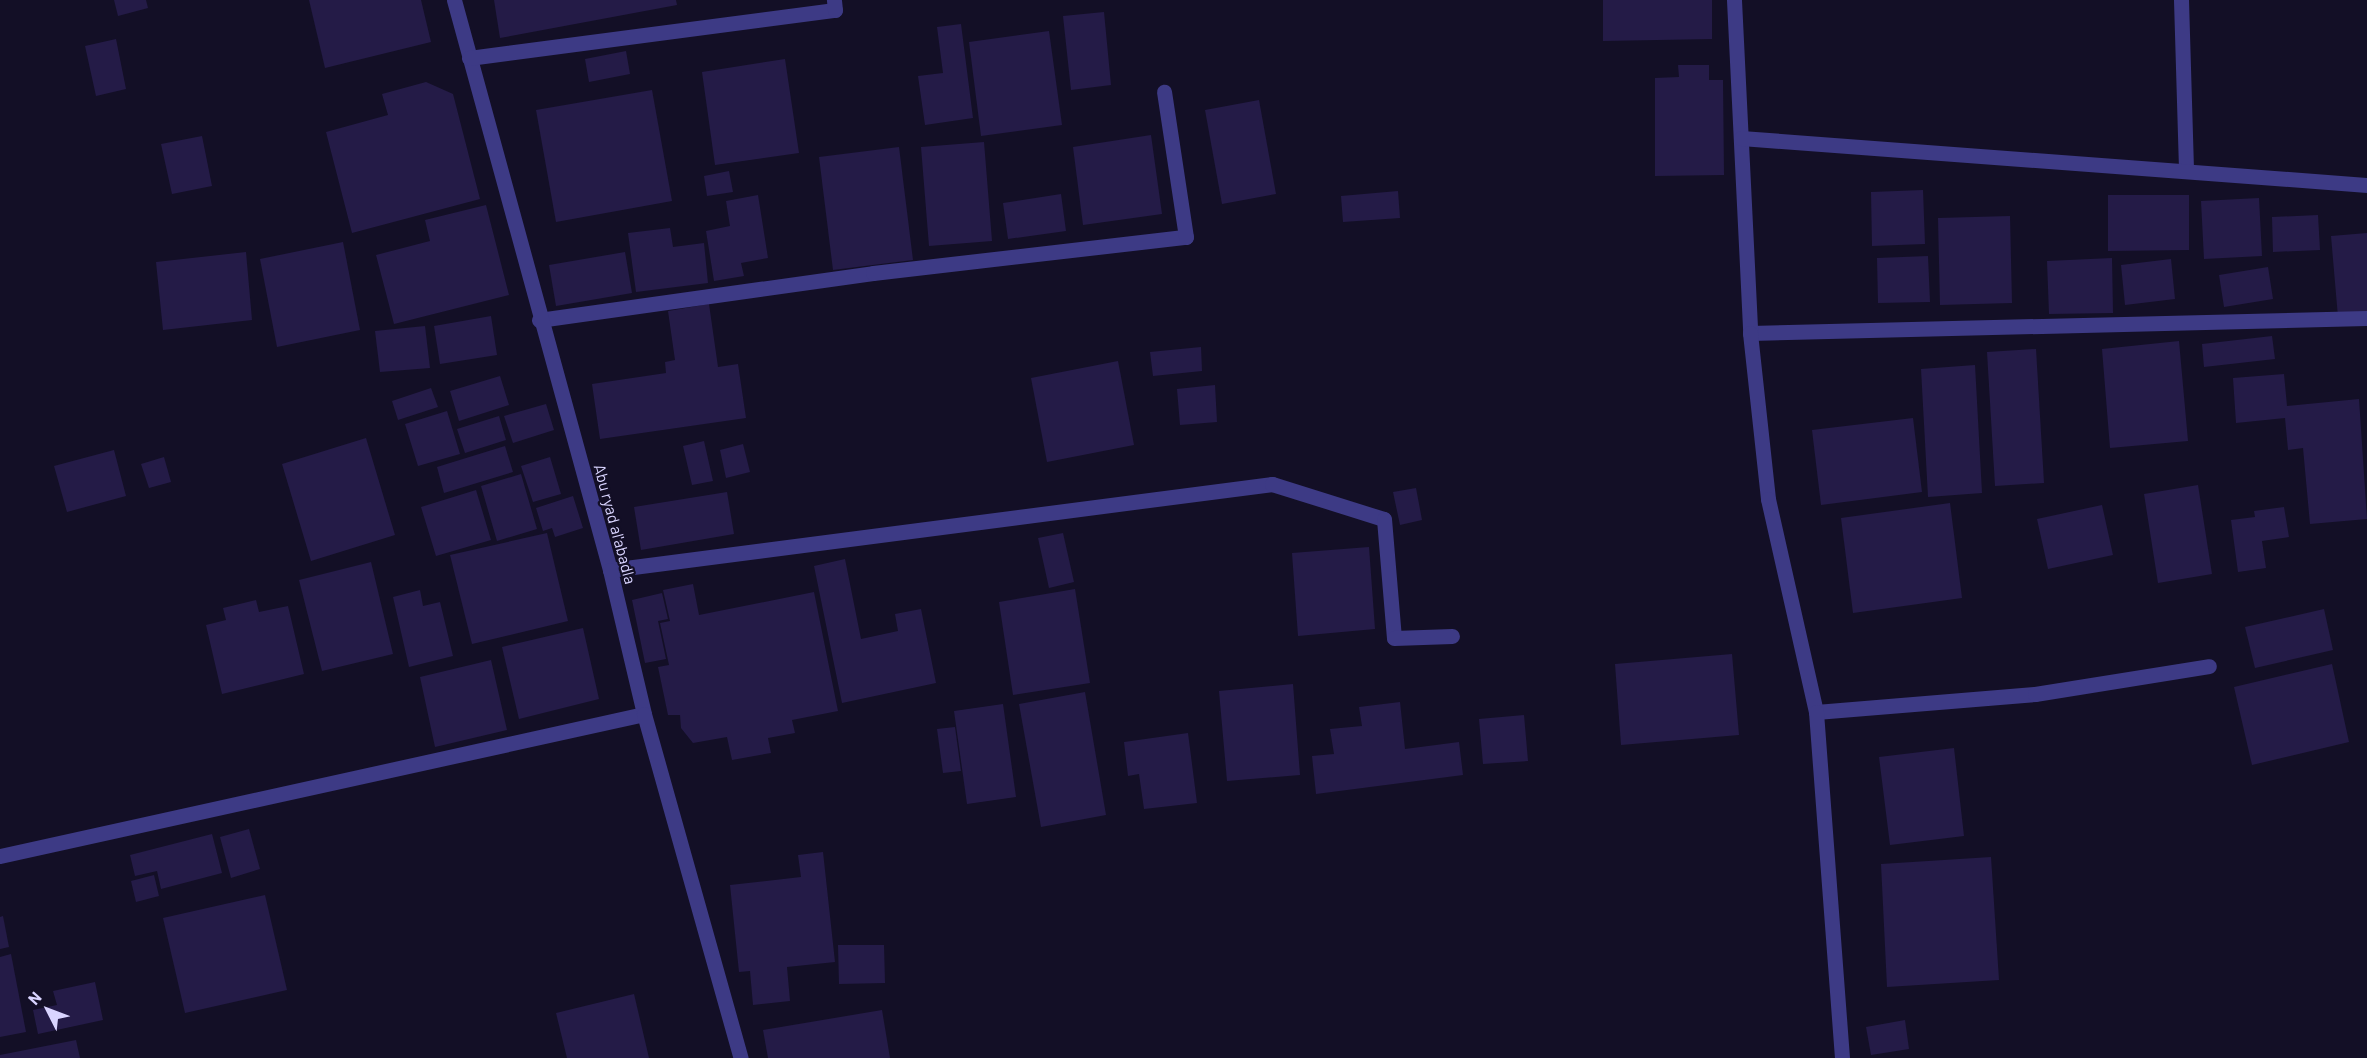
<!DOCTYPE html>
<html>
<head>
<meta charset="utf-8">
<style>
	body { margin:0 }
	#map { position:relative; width:2367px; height:1058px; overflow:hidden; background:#130f26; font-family:Barlow,sans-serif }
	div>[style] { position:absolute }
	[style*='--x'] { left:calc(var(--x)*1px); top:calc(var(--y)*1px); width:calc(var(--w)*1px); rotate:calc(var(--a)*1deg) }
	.building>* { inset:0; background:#241b47 }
	.lane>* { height:15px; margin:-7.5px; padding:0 7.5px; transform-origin:7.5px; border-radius:7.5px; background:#3d3a85 }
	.street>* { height:15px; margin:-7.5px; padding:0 7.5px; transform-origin:7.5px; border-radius:7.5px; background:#3d3a85 }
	span { translate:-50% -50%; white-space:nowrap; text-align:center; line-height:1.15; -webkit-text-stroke:4.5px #130f26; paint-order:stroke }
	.street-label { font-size:16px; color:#d9d4ff }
	.north { position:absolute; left:18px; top:980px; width:60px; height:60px; -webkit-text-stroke:4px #130f26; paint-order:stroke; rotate:312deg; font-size:16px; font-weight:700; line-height:24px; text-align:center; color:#d9d4ff }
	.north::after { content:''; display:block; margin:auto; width:21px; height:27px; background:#d9d4ff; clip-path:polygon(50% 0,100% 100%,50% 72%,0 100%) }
</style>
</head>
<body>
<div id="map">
	<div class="building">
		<i style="clip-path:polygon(114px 0,146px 0,148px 8px,118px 16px)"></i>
		<i style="clip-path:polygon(309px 0,421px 0,431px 42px,325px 68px)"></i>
		<i style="clip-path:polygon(494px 0,676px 0,677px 5px,500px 38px)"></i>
		<i style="clip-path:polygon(1603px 0,1712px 0,1712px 39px,1603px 41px)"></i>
		<i style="clip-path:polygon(1104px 12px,1111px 85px,1071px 90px,1063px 16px)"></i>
		<i style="clip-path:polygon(961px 24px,973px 118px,925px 125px,918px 76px,943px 73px,937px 27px)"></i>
		<i style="clip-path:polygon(1049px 31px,1062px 125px,981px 136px,969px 42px)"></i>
		<i style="clip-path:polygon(116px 39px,126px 89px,96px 96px,85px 46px)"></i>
		<i style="clip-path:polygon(626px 51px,630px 74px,589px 82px,585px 59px)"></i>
		<i style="clip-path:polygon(785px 59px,799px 153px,715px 165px,702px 72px)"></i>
		<i style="clip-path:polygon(1678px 65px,1709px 65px,1709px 80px,1723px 80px,1724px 175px,1655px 176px,1655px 78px,1679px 77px)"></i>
		<i style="clip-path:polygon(426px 82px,453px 94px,480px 199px,352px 233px,326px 132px,388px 115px,382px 94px)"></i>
		<i style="clip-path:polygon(652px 90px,672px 201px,556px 222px,536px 110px)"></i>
		<i style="clip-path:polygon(1259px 100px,1276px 194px,1222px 204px,1205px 110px)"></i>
		<i style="clip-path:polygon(1151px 135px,1162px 214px,1083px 225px,1073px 147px)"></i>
		<i style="clip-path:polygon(202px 136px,212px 186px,172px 194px,161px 144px)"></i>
		<i style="clip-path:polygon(984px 142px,992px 241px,929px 246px,921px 147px)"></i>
		<i style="clip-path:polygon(899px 147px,913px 260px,833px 270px,819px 157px)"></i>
		<i style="clip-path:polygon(729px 171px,733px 192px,707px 196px,704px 176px)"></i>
		<i style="clip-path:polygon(1923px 190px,1925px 244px,1872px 246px,1871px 192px)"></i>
		<i style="clip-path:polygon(1398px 191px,1400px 218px,1343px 222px,1341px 196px)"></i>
		<i style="clip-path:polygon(1061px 194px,1066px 231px,1008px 239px,1003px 203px)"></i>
		<i style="clip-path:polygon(758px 195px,768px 258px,741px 263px,744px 276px,714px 281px,706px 231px,730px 226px,726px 201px)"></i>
		<i style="clip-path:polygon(2108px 195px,2189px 195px,2189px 250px,2108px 251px)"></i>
		<i style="clip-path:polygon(2259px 198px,2262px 256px,2204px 259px,2201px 201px)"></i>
		<i style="clip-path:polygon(486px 205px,509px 295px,394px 324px,376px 255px,430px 241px,425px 220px)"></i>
		<i style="clip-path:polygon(2318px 215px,2320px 250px,2273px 252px,2272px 217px)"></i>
		<i style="clip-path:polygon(2010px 216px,2012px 303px,1940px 305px,1938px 218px)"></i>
		<i style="clip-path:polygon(670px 228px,673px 247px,704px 243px,708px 283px,636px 292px,628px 233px)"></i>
		<i style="clip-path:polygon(2367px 233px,2367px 324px,2338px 317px,2331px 236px)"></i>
		<i style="clip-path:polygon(343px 242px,360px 330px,277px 347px,260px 259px)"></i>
		<i style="clip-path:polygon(246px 252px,252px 320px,163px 330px,156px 262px)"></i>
		<i style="clip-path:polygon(625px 252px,632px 293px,556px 306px,549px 265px)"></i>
		<i style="clip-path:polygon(1928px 256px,1930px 302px,1878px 303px,1877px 258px)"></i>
		<i style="clip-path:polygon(2112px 258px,2113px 313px,2049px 314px,2047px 261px)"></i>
		<i style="clip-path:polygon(2171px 259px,2175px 299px,2125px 305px,2121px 265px)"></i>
		<i style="clip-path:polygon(2268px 267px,2273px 299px,2224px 307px,2219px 275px)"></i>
		<i style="clip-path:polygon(709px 304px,718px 367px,738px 364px,746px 418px,600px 439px,592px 384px,666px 373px,665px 362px,675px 360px,668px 311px)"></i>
		<i style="clip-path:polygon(491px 316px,497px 355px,440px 364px,434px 326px)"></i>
		<i style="clip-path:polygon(425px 326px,430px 368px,380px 372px,375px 331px)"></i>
		<i style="clip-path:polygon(2272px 336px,2275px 359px,2204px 367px,2202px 344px)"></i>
		<i style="clip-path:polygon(2179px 341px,2188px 441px,2110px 448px,2102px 349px)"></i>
		<i style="clip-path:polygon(1201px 347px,1202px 371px,1153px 376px,1150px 352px)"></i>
		<i style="clip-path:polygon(2036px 349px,2044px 483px,1995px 486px,1987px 352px)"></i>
		<i style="clip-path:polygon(1118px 361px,1134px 445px,1047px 462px,1031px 378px)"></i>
		<i style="clip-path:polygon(1975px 365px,1982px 493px,1928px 497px,1921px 369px)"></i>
		<i style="clip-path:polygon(2284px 374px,2287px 406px,2359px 399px,2367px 519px,2310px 524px,2303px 448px,2288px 450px,2285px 418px,2236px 423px,2233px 378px)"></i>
		<i style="clip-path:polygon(500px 376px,509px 405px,459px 421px,450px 391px)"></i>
		<i style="clip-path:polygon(1215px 385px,1217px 422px,1180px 425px,1177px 389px)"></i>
		<i style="clip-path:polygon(431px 388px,438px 407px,398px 420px,392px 401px)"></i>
		<i style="clip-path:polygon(546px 404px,554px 430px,513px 443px,504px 416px)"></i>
		<i style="clip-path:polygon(447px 411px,460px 454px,418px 466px,405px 424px)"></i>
		<i style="clip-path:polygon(499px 416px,506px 440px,465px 453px,457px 429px)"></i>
		<i style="clip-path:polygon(1913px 418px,1922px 492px,1821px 505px,1812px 430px)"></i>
		<i style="clip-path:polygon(366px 438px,395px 535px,311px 561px,282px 464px)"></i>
		<i style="clip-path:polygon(704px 441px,713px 481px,692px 485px,683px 446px)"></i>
		<i style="clip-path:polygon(743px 444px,750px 472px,726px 478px,720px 450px)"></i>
		<i style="clip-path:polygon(505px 446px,513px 472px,444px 493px,437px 467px)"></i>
		<i style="clip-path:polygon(114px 450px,126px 496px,67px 512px,54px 466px)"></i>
		<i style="clip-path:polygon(164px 457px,171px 482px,149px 488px,141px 464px)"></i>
		<i style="clip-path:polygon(550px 457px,561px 494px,533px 502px,521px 466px)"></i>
		<i style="clip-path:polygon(521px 474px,537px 529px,497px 541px,481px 486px)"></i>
		<i style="clip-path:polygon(2198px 485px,2212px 574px,2158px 583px,2144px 494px)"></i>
		<i style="clip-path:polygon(1416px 488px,1422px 520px,1400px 525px,1393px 492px)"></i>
		<i style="clip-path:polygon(476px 490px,491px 540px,436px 556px,421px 507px)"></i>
		<i style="clip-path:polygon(727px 492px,734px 534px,641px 550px,634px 507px)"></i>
		<i style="clip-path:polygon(573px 496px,583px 528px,555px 537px,552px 528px,543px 531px,536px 508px)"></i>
		<i style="clip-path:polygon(1950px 503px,1962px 598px,1853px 613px,1841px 518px)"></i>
		<i style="clip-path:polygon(2102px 505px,2113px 555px,2048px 569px,2037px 519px)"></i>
		<i style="clip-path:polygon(2284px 507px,2289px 537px,2262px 541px,2266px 568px,2238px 572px,2231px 520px,2255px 517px,2254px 511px)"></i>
		<i style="clip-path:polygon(547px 533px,568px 621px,472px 644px,450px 555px)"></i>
		<i style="clip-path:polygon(1063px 533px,1074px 582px,1049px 588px,1038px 538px)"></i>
		<i style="clip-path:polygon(1369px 547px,1375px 629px,1298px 636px,1292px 553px)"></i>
		<i style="clip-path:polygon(845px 559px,861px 639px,898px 631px,895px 614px,921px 609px,936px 683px,842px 703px,814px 566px)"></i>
		<i style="clip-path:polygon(371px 562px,393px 654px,322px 671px,299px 580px)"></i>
		<i style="clip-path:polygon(693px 584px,699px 615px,814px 592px,838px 711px,792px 720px,795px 733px,768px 738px,771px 753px,732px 760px,727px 737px,693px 743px,681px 728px,680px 715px,668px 715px,658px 667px,669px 665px,660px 623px,670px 621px,663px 590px)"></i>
		<i style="clip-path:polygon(1075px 589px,1090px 683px,1013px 695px,999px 602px)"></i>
		<i style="clip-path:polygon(420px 590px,423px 606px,440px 602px,453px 656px,409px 667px,393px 597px)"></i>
		<i style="clip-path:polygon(662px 593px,668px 619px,658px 621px,666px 659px,645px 663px,632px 600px)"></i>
		<i style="clip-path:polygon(256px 600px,259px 612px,288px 606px,304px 674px,222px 694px,206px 625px,226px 620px,223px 608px)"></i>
		<i style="clip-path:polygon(2324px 609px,2333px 650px,2255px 668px,2245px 627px)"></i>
		<i style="clip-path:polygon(583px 628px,599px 699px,519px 719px,502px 647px)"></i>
		<i style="clip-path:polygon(1732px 654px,1739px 735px,1621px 745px,1615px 664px)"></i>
		<i style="clip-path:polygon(491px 660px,507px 730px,435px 747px,420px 677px)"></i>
		<i style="clip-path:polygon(2332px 664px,2349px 742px,2252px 765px,2234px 687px)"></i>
		<i style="clip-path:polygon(1293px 684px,1300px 775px,1227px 781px,1219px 691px)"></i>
		<i style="clip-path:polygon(1085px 692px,1106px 815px,1041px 827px,1019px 704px)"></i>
		<i style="clip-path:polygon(1400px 702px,1405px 749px,1459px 742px,1463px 775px,1316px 794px,1312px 756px,1334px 754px,1330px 729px,1362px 726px,1359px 707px)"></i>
		<i style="clip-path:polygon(1003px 704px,1016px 797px,967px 804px,954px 711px)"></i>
		<i style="clip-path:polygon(1524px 715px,1528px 761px,1483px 764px,1479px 719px)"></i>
		<i style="clip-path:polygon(955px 727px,961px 771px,943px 773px,937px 729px)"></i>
		<i style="clip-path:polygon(1188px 733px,1197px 803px,1144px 809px,1139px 774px,1128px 776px,1124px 742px)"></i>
		<i style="clip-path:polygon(1954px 748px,1964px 836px,1890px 845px,1879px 757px)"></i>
		<i style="clip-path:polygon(249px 829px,260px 869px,231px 878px,220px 837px)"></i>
		<i style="clip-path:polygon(212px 834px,222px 873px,161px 889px,157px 871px,135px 876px,130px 855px)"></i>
		<i style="clip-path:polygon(823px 852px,835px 962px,787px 967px,790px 1001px,753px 1005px,750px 971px,739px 972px,730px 885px,801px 877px,798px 855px)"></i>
		<i style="clip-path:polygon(1991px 857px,1999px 980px,1887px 987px,1881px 864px)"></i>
		<i style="clip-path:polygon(154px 875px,159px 896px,136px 902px,131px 881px)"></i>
		<i style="clip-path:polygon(265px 895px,287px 990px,185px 1013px,163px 918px)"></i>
		<i style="clip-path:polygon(3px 916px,9px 947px,0 949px,0 917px)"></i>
		<i style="clip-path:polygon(838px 945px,884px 945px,885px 983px,839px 984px)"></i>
		<i style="clip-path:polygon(11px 954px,26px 1032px,0 1037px,0 957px)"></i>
		<i style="clip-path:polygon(95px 982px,103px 1020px,38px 1034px,33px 1010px,57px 1005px,53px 991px)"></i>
		<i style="clip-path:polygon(634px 994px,649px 1058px,567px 1058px,556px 1013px)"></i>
		<i style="clip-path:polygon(882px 1010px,890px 1058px,768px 1058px,763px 1030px)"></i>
		<i style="clip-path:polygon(1905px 1020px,1909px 1049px,1871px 1055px,1866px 1027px)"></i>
		<i style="clip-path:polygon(76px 1040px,80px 1058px,0 1058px,0 1055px)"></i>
	</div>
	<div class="lane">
		<i style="--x:539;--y:320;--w:337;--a:-8"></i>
		<i style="--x:873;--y:273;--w:315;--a:-6.6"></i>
		<i style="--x:1186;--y:237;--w:147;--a:-98.6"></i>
		<i style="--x:1750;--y:333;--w:617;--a:-1.39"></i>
		<i style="--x:610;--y:570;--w:668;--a:-7.4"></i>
		<i style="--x:1272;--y:484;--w:117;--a:17.4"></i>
		<i style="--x:1384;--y:519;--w:119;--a:85.2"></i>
		<i style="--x:1394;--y:638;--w:58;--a:-2"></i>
		<i style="--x:1816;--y:712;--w:220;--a:-4.7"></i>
		<i style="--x:2035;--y:694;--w:176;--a:-9.1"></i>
		<i style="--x:0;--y:856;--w:659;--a:-12.43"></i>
	</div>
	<div class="street">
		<i style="--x:454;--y:0;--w:591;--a:74.69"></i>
		<i style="--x:610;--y:570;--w:148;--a:76.7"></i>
		<i style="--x:644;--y:714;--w:357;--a:74.3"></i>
		<i style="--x:1734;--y:0;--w:333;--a:87.2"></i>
		<i style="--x:1750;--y:333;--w:167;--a:83.8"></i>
		<i style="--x:1768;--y:499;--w:218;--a:77.3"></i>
		<i style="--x:1816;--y:712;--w:347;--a:85.7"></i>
		<i style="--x:2181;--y:0;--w:171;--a:88.3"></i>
		<i style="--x:469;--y:58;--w:369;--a:-7.5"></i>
		<i style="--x:835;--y:10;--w:10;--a:-96"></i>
		<i style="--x:1741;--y:138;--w:628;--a:4.29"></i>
	</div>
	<div class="street-label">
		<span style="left:615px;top:524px;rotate:75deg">Abu ryad al'abadla</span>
	</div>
	<div class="north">N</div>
</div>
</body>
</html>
